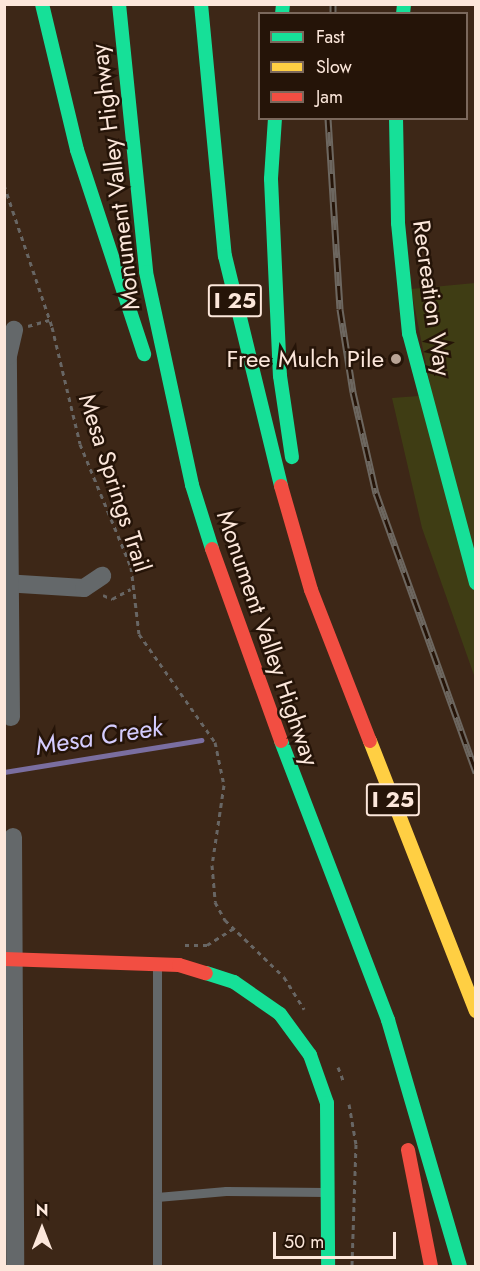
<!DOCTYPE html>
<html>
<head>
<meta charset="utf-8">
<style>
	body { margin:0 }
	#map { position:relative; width:480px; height:1271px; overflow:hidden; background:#3d2717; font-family:Jost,sans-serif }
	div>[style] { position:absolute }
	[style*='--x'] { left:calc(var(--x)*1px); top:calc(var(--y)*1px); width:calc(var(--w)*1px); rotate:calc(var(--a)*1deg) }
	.green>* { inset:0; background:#3f3d14 }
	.stream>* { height:5px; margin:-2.5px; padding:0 2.5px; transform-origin:2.5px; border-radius:2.5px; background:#7a6ea0 }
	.path>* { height:3px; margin-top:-1.5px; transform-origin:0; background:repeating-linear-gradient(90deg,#686664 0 4.5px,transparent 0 9px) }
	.lane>* { height:9px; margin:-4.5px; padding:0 4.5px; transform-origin:4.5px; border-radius:4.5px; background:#64686a }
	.street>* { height:18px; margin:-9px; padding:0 9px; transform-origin:9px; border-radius:9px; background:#64686a }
	.fast>* { height:14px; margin:-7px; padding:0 7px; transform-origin:7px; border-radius:7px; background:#16e098 }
	.slow>* { height:14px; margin:-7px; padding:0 7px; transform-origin:7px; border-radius:7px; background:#ffcf43 }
	.jam>* { height:14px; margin:-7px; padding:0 7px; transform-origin:7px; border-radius:7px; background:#f24e42 }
	.rail>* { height:7px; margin-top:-3.5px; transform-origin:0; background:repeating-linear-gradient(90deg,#251408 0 14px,#6d6760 0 28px); box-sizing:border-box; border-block:2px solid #6d6760 }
	.dots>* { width:16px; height:16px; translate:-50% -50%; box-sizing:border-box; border:3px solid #251408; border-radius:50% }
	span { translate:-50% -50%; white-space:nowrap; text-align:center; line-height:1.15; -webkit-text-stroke:5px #251408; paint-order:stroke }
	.shield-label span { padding:2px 4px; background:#251408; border:2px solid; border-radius:4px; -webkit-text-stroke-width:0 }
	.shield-label { font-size:22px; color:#fce7db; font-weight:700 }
	.street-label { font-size:24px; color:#fce7db }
	.poi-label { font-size:24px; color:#fce7db }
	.right { translate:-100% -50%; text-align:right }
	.water-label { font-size:26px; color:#d4ccfe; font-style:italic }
	.frame { position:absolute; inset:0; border:6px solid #fce7db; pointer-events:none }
	.legend { position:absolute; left:258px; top:12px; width:210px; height:108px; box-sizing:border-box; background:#251408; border:2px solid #7b685c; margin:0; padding:8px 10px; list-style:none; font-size:18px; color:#fce7db }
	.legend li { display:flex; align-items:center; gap:12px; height:30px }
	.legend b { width:30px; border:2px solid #7b685c }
	.north { position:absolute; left:12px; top:1199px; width:60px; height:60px; -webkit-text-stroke:4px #251408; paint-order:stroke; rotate:0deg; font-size:16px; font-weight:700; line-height:24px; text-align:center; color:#fce7db }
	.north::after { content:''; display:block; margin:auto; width:21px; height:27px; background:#fce7db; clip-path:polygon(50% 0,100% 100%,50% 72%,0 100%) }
	.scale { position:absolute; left:273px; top:1232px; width:123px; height:27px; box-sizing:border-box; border:3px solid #fce7db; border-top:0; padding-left:8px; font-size:18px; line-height:21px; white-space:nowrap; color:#fce7db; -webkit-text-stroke:4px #251408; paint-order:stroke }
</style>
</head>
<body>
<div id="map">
	<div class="green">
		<i style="clip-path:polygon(475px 283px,475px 678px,422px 528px,392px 398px,432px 395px,411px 289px)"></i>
	</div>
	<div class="stream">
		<i style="--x:4;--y:772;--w:200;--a:-9.2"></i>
	</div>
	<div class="path">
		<i style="--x:4;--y:185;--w:150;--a:71.3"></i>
		<i style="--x:52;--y:327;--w:120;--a:76.5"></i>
		<i style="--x:80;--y:444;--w:133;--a:67.5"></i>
		<i style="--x:131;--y:567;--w:67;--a:83.2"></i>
		<i style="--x:139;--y:634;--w:132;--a:54.9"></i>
		<i style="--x:215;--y:742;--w:44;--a:78.2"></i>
		<i style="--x:224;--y:785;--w:81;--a:98.5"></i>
		<i style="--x:212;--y:865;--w:37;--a:85"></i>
		<i style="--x:215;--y:902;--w:21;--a:61"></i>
		<i style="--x:225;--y:920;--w:82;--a:44"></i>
		<i style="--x:284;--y:977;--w:38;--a:58"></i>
		<i style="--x:28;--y:326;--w:22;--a:-16"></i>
		<i style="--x:103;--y:595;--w:10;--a:24"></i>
		<i style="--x:112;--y:599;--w:21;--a:-28"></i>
		<i style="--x:185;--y:945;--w:22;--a:0"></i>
		<i style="--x:207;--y:945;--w:32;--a:-32"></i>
		<i style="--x:338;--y:1067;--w:14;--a:69"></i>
		<i style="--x:349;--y:1104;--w:41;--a:80.1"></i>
		<i style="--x:356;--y:1144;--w:122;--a:91.9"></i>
	</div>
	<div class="lane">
		<i style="--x:157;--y:966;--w:300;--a:90"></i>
		<i style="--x:157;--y:1197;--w:69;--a:-5"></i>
		<i style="--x:226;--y:1191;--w:99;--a:0.6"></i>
	</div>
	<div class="street">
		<i style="--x:4;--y:583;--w:80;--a:3.6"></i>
		<i style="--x:84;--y:588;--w:22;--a:-34"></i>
		<i style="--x:11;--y:717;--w:361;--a:-90.5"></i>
		<i style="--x:8;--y:356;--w:27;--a:-77"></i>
		<i style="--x:13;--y:837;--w:429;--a:89.7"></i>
	</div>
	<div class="fast">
		<i style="--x:42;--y:4;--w:150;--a:76.5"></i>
		<i style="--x:77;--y:150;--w:215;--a:71.8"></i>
		<i style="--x:119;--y:4;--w:269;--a:84.2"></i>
		<i style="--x:146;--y:272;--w:218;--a:77.8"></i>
		<i style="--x:192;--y:485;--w:67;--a:72.6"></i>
		<i style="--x:201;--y:4;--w:253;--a:84.6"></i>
		<i style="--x:225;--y:256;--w:237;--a:76.3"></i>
		<i style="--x:282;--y:14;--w:10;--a:-84"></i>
		<i style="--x:403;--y:14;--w:10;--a:-84"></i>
		<i style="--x:275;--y:118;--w:61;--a:93.8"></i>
		<i style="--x:271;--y:179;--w:197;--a:87.4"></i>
		<i style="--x:280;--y:376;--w:82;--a:81.6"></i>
		<i style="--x:396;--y:118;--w:105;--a:88.9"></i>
		<i style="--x:398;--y:223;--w:111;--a:84.3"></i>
		<i style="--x:409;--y:333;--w:259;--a:75"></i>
		<i style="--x:281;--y:741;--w:299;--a:69"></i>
		<i style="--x:388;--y:1020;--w:256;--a:73.7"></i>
		<i style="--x:206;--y:973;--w:29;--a:18"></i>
		<i style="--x:234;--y:982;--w:56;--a:34.8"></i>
		<i style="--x:280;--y:1014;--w:51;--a:53.8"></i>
		<i style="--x:310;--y:1055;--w:51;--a:70.5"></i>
		<i style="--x:327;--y:1103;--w:163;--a:89.6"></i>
	</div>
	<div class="slow">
		<i style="--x:370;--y:741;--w:290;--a:68.6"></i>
	</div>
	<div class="jam">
		<i style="--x:281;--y:486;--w:108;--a:73.9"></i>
		<i style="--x:311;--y:590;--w:162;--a:68.7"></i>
		<i style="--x:212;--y:549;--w:204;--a:70.2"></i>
		<i style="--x:4;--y:959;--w:175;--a:2"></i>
		<i style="--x:179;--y:965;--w:28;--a:17"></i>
		<i style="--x:408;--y:1150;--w:118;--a:78.8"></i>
	</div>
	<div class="rail">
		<i style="--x:333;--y:14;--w:10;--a:-90"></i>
		<i style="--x:328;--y:118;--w:191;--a:86.4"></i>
		<i style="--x:340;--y:309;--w:84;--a:81.1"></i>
		<i style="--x:353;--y:392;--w:104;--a:77.2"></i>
		<i style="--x:376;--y:493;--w:297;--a:70.3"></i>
	</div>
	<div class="dots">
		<i style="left:396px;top:359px;background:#b9a496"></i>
	</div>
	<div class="shield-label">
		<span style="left:235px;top:301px">I 25</span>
		<span style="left:393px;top:800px">I 25</span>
	</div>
	<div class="street-label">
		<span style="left:115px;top:177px;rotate:-97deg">Monument Valley Highway</span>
		<span style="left:432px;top:298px;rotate:82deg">Recreation Way</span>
		<span style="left:115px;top:483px;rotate:72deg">Mesa Springs Trail</span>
		<span style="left:268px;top:638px;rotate:71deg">Monument Valley Highway</span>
	</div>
	<div class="poi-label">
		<span class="right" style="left:384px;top:359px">Free Mulch Pile</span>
	</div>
	<div class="water-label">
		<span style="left:99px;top:737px;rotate:-9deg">Mesa Creek</span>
	</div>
	<div class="frame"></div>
	<ul class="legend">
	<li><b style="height:8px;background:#16e098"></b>Fast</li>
	<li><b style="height:8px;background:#ffcf43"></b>Slow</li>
	<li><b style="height:8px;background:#f24e42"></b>Jam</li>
	</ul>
	<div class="north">N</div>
	<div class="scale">50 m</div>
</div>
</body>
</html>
